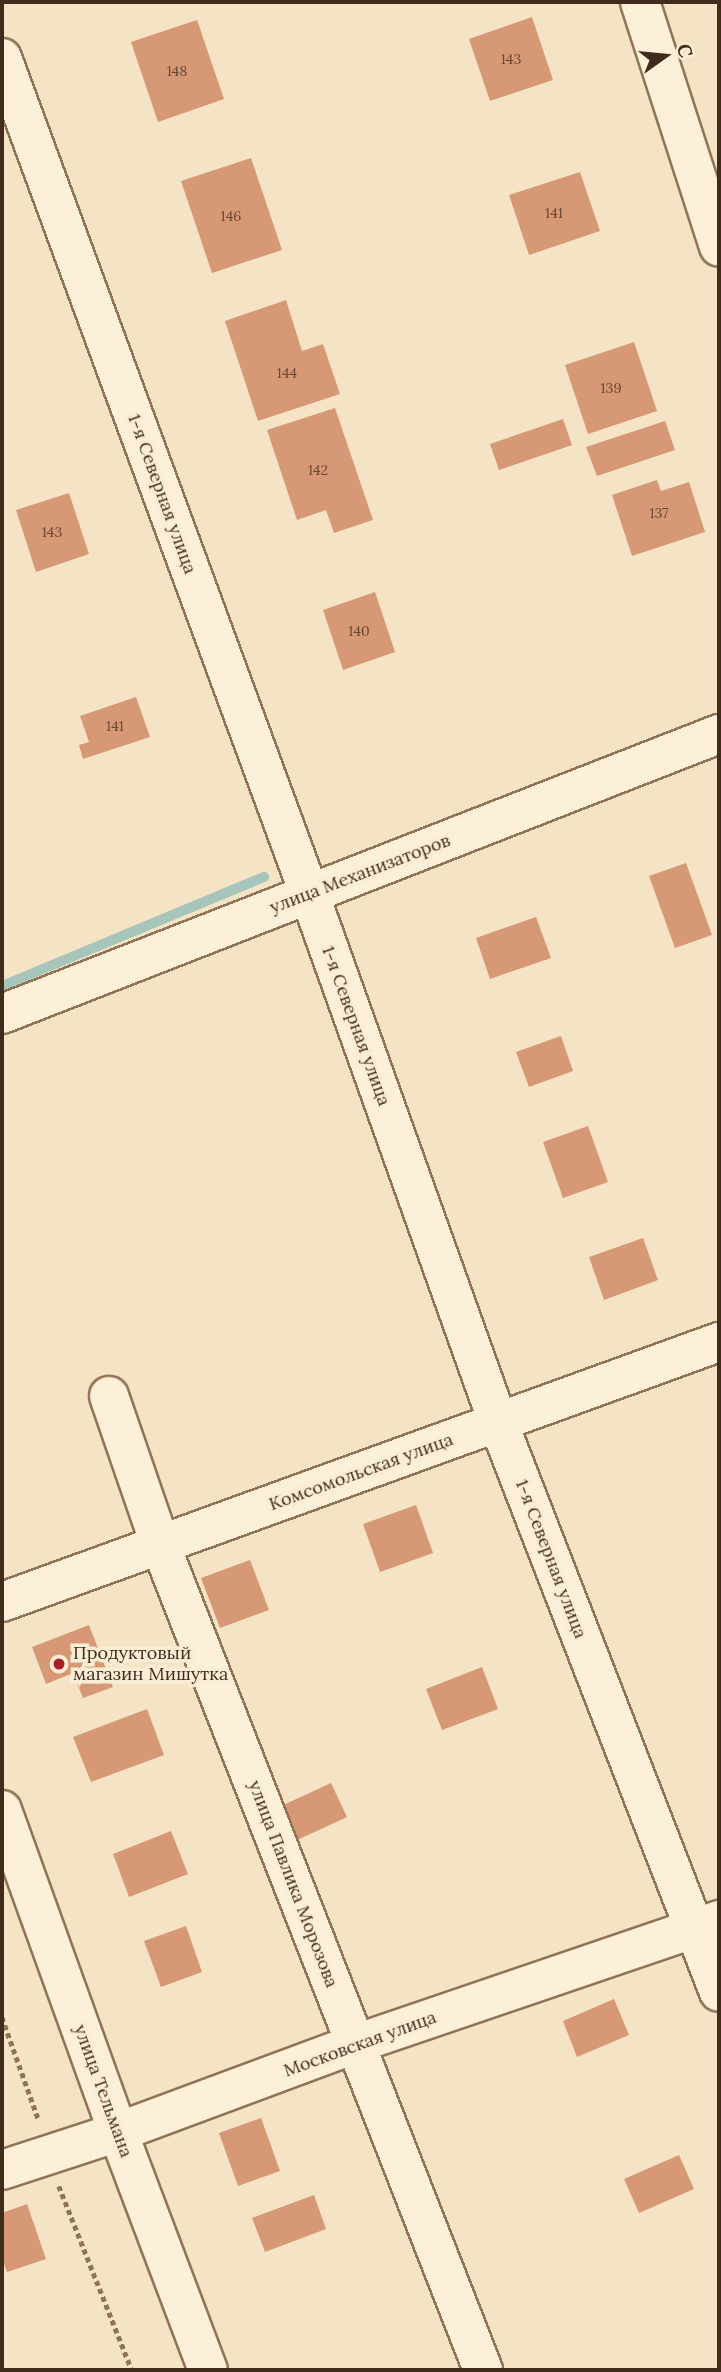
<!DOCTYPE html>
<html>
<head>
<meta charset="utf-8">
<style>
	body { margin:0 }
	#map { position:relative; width:721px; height:2372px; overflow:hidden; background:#f4e3c4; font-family:Lora,serif }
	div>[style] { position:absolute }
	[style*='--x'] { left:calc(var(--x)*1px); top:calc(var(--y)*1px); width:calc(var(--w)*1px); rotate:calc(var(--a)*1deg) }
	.stream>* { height:10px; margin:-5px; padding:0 5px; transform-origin:5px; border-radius:5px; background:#a6c6bb }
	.building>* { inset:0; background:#d79875 }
	.path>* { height:4.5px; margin-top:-2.25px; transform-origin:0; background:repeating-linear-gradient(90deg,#917357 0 5px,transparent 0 8.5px) }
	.roads { filter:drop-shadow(2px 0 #917357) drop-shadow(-2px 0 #917357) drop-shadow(0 2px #917357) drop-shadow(0 -2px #917357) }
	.street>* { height:38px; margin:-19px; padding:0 19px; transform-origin:19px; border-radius:19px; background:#fdf0d9 }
	.secondary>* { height:38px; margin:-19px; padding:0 19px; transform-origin:19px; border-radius:19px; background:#fdf0d9 }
	.dots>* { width:19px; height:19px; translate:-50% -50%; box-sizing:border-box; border:4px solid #faedd5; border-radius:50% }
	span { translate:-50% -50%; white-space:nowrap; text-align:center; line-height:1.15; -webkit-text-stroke:7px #faedd5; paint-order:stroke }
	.number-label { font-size:14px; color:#664733 }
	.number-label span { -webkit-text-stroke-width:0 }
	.street-label { font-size:18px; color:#402c1d }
	.poi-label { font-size:18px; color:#402c1d }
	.left { translate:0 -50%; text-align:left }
	.frame { position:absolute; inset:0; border:4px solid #402c1d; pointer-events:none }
	.north { position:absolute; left:630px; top:21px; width:70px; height:70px; -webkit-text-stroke:5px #faedd5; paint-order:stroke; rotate:75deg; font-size:19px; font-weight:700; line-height:28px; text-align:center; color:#402c1d }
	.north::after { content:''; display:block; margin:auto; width:24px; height:32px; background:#402c1d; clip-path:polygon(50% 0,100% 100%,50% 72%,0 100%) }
</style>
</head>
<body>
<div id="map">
	<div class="stream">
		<i style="--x:2;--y:986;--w:284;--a:-22.6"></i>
	</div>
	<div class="building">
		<i style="clip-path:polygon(532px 17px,553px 80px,490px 101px,469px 39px)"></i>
		<i style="clip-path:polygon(197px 20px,224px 99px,158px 122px,131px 42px)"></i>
		<i style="clip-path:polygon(251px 158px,282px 250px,212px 273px,181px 181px)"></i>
		<i style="clip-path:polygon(580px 172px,600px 231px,529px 255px,509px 195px)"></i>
		<i style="clip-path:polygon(286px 300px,302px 351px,323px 344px,340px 394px,258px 421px,225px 321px)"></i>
		<i style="clip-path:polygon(634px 342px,657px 411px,588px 434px,565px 365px)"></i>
		<i style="clip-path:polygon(335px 408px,373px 520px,334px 533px,326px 510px,297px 520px,267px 430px)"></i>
		<i style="clip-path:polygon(563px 419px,572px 445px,499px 470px,490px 444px)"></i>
		<i style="clip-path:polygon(665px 421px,675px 450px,597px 476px,586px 447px)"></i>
		<i style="clip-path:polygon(657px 480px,661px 491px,689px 482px,705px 532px,632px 556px,612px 495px)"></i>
		<i style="clip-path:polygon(69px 493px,89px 554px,36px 572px,16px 510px)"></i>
		<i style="clip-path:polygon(375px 592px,395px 652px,343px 670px,323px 610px)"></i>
		<i style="clip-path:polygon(136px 697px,150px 737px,83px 759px,79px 745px,89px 742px,80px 716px)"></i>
		<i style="clip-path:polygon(686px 863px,712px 935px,675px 948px,649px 876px)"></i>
		<i style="clip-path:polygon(536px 917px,551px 958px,490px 979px,476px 938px)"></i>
		<i style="clip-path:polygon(561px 1036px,573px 1071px,529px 1087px,516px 1052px)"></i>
		<i style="clip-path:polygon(588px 1126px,608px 1182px,563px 1198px,543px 1142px)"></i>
		<i style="clip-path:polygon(643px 1238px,658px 1280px,604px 1300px,589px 1257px)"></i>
		<i style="clip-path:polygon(416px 1505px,433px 1553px,380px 1572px,363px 1524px)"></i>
		<i style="clip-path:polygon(250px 1560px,269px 1610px,220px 1628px,201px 1578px)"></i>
		<i style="clip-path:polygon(89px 1625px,113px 1687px,83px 1698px,73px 1673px,46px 1684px,32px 1647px)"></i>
		<i style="clip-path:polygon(482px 1667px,498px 1709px,442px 1730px,426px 1689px)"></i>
		<i style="clip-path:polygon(147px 1709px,164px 1755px,91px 1782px,73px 1737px)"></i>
		<i style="clip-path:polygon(331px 1783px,347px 1817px,295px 1841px,279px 1807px)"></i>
		<i style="clip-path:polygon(171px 1831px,188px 1874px,129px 1897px,113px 1854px)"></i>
		<i style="clip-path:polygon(186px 1926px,202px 1972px,161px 1987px,144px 1941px)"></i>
		<i style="clip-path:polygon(614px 1999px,629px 2035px,577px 2057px,563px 2021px)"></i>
		<i style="clip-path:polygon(261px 2118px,280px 2171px,238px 2186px,219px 2133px)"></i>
		<i style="clip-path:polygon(679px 2155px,694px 2189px,639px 2213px,624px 2179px)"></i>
		<i style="clip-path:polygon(314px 2195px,326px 2229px,265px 2252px,252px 2218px)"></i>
		<i style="clip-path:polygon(27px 2204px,46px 2259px,7px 2272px,2px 2258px,2px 2213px)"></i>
	</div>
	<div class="path">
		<i style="--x:2;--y:2017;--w:110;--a:70.4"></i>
		<i style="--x:59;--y:2186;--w:198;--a:68.4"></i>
	</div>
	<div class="roads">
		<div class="street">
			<i style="--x:640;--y:2;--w:257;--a:72.1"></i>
			<i style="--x:2;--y:58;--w:890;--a:69.81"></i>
			<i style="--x:309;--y:893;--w:562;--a:70.34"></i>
			<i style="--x:498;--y:1422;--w:611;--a:68.81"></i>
			<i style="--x:2;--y:1014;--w:770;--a:-21.33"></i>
			<i style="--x:109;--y:1396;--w:157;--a:71"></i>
			<i style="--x:160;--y:1544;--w:887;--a:68.64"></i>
			<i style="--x:2;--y:1602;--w:763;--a:-19.93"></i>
			<i style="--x:2;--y:1810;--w:342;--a:70.2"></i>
			<i style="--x:118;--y:2132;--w:253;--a:-20.4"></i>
			<i style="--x:355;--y:2044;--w:385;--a:-18.8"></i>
		</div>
		<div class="secondary">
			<i style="--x:2;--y:2170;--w:122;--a:-18.1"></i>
			<i style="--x:118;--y:2132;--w:254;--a:69.3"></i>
		</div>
	</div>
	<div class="dots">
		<i style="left:59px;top:1664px;background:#a91f29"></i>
	</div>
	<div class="number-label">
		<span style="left:511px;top:59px">143</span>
		<span style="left:177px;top:71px">148</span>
		<span style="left:554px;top:213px">141</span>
		<span style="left:231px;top:216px">146</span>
		<span style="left:287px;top:373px">144</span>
		<span style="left:611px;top:388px">139</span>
		<span style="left:318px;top:470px">142</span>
		<span style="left:659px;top:513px">137</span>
		<span style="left:52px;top:532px">143</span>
		<span style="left:359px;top:631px">140</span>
		<span style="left:115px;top:726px">141</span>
	</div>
	<div class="street-label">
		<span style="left:162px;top:494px;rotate:70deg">1-я Северная улица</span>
		<span style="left:360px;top:874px;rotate:-21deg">улица Механизаторов</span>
		<span style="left:356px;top:1026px;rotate:70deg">1-я Северная улица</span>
		<span style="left:361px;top:1472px;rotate:-20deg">Комсомольская улица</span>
		<span style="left:551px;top:1559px;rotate:69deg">1-я Северная улица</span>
		<span style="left:293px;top:1884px;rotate:69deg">улица Павлика Морозова</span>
		<span style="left:360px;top:2044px;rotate:-20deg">Московская улица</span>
		<span style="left:103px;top:2091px;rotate:70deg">улица Тельмана</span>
	</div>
	<div class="poi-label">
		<span class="left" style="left:73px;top:1664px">Продуктовый<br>магазин Мишутка</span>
	</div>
	<div class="frame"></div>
	<div class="north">С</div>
</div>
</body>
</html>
